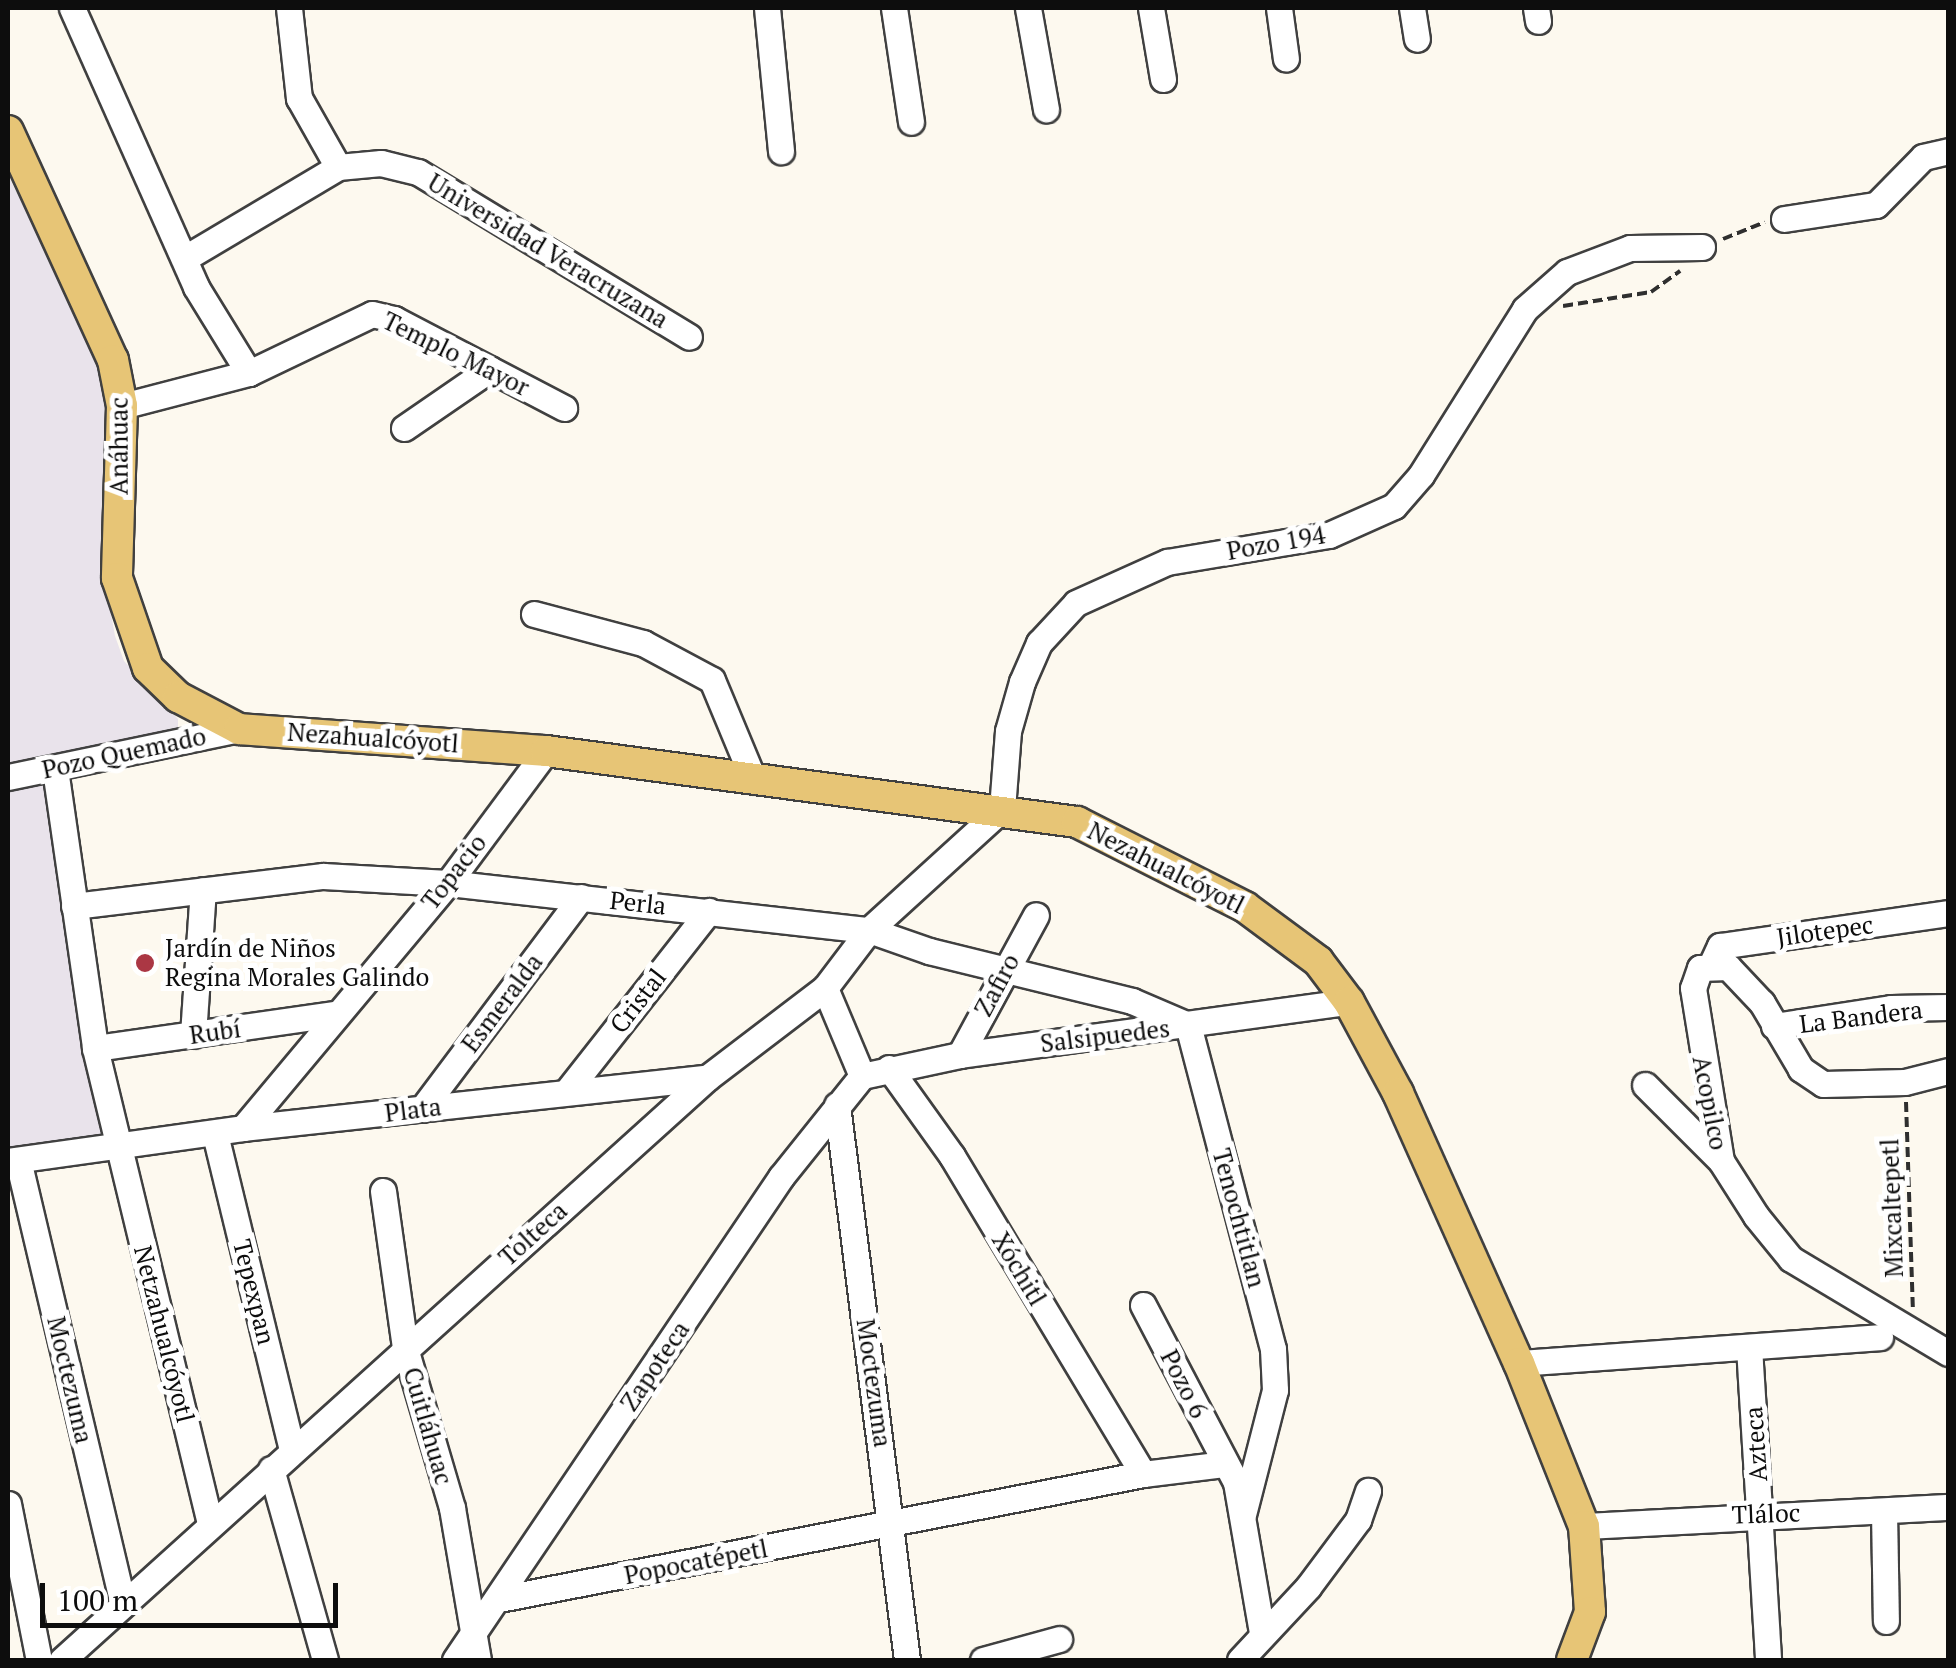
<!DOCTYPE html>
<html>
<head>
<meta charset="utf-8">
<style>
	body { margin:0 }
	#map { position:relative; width:1956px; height:1668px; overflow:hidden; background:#fdf9ef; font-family:"PT Serif",serif }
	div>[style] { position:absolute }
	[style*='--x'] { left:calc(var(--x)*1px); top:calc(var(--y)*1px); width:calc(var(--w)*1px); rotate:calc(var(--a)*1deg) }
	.industrial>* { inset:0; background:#e9e3eb }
	.path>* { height:4px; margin-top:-2px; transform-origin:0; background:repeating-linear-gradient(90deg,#2f2f2f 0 10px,transparent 0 15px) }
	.roads { filter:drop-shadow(2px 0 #404040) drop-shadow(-2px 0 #404040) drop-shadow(0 2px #404040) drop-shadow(0 -2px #404040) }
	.minor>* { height:25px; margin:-12.5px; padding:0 12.5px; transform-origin:12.5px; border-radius:12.5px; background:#fff }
	.major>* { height:30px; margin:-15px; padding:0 15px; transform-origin:15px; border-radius:15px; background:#e7c576 }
	.dots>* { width:28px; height:28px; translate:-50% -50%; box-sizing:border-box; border:5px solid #fff; border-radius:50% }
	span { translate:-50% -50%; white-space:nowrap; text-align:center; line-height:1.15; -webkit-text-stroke:10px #fff; paint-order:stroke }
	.street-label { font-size:25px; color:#0d0d0d }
	.poi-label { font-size:25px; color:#0d0d0d }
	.left { translate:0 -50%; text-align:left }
	.frame { position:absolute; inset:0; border:10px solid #0d0d0d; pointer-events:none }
	.scale { position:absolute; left:40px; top:1583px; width:298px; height:45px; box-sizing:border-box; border:5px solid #0d0d0d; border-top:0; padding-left:12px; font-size:30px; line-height:35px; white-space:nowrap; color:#0d0d0d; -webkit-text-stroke:8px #fff; paint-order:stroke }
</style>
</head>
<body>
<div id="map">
	<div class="industrial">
		<i style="clip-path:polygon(8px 175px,97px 352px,112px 409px,110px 608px,115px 636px,124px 661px,178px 719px,178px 729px,58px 755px,102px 1135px,8px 1149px)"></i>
	</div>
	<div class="path">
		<i style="--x:1723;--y:239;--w:45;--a:-22"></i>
		<i style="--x:1563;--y:306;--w:89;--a:-9"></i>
		<i style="--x:1651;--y:292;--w:36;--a:-36"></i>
		<i style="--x:1906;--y:1102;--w:206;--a:88.1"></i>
	</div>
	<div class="roads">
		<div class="minor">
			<i style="--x:72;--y:8;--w:305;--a:66"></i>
			<i style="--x:196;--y:287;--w:101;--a:58.4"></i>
			<i style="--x:289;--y:8;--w:91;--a:83.7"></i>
			<i style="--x:299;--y:98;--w:79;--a:60.5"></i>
			<i style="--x:338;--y:167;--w:43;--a:-5.3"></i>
			<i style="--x:381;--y:163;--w:38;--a:14"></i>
			<i style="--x:418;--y:172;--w:317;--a:31.3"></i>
			<i style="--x:767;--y:8;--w:144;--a:84.4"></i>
			<i style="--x:894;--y:8;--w:115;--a:81.5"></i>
			<i style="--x:1028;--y:8;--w:103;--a:79.9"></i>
			<i style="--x:1151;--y:8;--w:72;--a:80.4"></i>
			<i style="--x:1279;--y:8;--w:51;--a:82.2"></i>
			<i style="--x:1412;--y:8;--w:31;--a:81"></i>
			<i style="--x:1536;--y:8;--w:13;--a:81"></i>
			<i style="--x:1784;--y:219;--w:93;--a:-8.7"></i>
			<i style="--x:1876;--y:205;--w:67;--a:-45.6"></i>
			<i style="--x:1923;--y:157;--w:26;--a:-13"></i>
			<i style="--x:185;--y:258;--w:178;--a:-30.7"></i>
			<i style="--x:122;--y:406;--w:131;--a:-14.6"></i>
			<i style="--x:249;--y:373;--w:136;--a:-25.6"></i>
			<i style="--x:372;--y:314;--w:23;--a:13"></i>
			<i style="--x:394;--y:319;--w:192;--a:27.6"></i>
			<i style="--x:404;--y:428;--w:104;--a:-34.5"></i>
			<i style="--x:534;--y:614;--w:113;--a:14.9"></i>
			<i style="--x:643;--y:643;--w:78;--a:28.2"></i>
			<i style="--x:712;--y:680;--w:109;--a:67.4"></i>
			<i style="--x:55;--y:769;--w:282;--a:81.8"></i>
			<i style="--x:95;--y:1048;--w:489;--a:76.4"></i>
			<i style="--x:8;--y:777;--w:236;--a:-11.7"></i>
			<i style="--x:74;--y:906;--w:251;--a:-6.9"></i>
			<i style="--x:323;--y:876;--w:125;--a:3.2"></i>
			<i style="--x:448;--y:883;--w:424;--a:6.4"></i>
			<i style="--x:869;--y:930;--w:64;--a:19.3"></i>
			<i style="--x:929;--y:951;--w:209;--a:13.8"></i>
			<i style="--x:1132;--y:1001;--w:61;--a:23.2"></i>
			<i style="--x:1712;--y:963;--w:19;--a:-65"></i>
			<i style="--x:1720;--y:946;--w:230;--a:-8.2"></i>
			<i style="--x:825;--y:988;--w:95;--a:67.2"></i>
			<i style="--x:1188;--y:1025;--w:335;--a:75.3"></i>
			<i style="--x:1273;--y:1349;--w:41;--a:87.2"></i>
			<i style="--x:1275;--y:1390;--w:129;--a:104.4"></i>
			<i style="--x:1774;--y:1026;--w:118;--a:-8.7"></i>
			<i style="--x:1891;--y:1008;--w:57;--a:-1"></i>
			<i style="--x:193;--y:1035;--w:145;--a:-86.1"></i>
			<i style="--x:95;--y:1048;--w:242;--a:-8.1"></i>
			<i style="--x:960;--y:1055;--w:159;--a:-61.5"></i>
			<i style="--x:889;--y:1068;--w:108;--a:54.4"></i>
			<i style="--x:952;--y:1156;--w:371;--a:59"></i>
			<i style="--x:1948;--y:1071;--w:44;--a:165.7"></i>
			<i style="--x:1905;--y:1082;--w:82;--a:178.6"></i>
			<i style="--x:1823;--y:1084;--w:27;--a:-146"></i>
			<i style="--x:1801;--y:1069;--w:77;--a:-120.6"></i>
			<i style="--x:1762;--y:1003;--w:50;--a:-133.4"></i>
			<i style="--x:1728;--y:967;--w:28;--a:178"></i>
			<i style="--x:1700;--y:968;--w:21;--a:109"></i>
			<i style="--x:1693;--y:988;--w:175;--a:80.8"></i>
			<i style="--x:1721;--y:1161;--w:65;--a:57.5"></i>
			<i style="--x:1756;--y:1216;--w:55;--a:50.9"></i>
			<i style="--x:1791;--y:1259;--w:183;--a:30.9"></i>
			<i style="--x:862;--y:1076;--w:100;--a:-12.1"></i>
			<i style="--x:960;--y:1055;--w:393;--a:-7.8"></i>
			<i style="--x:1645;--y:1085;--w:107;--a:45"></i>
			<i style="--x:568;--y:1090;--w:228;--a:-51.8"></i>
			<i style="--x:837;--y:1105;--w:559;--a:82.81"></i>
			<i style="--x:422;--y:1109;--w:265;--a:-53.1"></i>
			<i style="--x:243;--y:1128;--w:319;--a:-50.1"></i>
			<i style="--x:448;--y:883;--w:164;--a:-53.4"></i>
			<i style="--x:215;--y:1134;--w:324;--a:76.3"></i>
			<i style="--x:18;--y:1160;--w:452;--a:76.7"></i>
			<i style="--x:8;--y:1161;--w:237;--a:-8"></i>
			<i style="--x:243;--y:1128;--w:467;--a:-6.2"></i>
			<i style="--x:383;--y:1191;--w:159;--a:82"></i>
			<i style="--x:405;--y:1348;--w:167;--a:73.6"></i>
			<i style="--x:452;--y:1508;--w:154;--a:80.3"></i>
			<i style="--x:1143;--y:1305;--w:200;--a:62.3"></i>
			<i style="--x:1236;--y:1482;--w:153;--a:80.2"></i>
			<i style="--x:1749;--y:1347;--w:314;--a:86.5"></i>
			<i style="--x:1519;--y:1363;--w:362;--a:-4.1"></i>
			<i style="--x:271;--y:1469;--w:198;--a:74.2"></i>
			<i style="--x:8;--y:1504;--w:159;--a:78.8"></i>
			<i style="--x:1884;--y:1511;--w:110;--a:89"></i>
			<i style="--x:1584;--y:1526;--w:364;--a:-3"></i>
			<i style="--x:499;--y:1599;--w:656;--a:-10.98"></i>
			<i style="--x:1143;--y:1474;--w:83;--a:-7"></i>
			<i style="--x:62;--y:1660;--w:869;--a:-42.06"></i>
			<i style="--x:707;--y:1078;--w:148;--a:-37.3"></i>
			<i style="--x:825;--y:988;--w:73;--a:-52.8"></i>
			<i style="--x:869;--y:930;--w:180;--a:-42.3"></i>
			<i style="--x:1002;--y:809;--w:78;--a:-85.6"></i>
			<i style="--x:1008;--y:731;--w:51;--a:-74.1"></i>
			<i style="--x:1022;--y:682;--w:43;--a:-66.4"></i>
			<i style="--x:1039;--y:643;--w:54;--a:-47.2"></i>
			<i style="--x:1076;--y:603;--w:100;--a:-24.3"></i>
			<i style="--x:1167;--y:562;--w:164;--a:-9.5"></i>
			<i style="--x:1329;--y:535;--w:71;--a:-24"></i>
			<i style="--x:1394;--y:506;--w:41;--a:-48.9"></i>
			<i style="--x:1421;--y:475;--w:196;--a:-57.9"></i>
			<i style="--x:1525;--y:309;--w:56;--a:-41.4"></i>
			<i style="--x:1567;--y:272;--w:67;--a:-20.9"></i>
			<i style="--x:1630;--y:248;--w:72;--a:-0.8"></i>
			<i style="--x:455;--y:1660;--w:583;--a:-55.98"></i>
			<i style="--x:781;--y:1177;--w:129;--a:-51.3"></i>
			<i style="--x:983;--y:1660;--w:79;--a:-15.4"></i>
			<i style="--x:1240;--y:1660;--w:100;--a:-47"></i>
			<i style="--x:1308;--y:1587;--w:84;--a:-53.3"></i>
			<i style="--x:1358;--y:1520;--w:31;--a:-71"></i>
		</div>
		<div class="major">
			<i style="--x:8;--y:131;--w:252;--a:65.4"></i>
			<i style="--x:113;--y:360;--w:47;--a:78.9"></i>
			<i style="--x:122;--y:406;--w:172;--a:91.7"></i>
			<i style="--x:117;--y:578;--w:95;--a:71"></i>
			<i style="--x:148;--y:668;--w:42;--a:44"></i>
			<i style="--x:178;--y:697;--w:69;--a:27.7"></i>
			<i style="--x:239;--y:729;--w:308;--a:4.1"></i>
			<i style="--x:546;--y:751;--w:536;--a:7.62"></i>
			<i style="--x:1077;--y:822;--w:188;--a:26.8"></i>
			<i style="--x:1245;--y:907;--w:91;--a:36.5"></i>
			<i style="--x:1318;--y:961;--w:51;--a:52.9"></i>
			<i style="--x:1349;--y:1002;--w:103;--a:61.7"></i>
			<i style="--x:1398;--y:1093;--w:296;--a:65.9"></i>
			<i style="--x:1519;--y:1363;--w:175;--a:68.3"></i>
			<i style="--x:1584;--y:1526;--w:86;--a:86"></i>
			<i style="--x:1590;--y:1612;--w:51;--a:110.6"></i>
		</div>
	</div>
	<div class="dots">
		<i style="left:145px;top:963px;background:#ab3744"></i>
	</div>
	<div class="street-label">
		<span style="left:548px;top:251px;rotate:31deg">Universidad Veracruzana</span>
		<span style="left:456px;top:354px;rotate:26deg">Templo Mayor</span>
		<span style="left:119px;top:446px;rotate:-90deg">Anáhuac</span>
		<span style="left:1276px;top:543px;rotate:-10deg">Pozo 194</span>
		<span style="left:373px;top:738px;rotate:4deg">Nezahualcóyotl</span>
		<span style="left:124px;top:753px;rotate:-12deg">Pozo Quemado</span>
		<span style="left:1166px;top:868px;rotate:27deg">Nezahualcóyotl</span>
		<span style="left:454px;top:872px;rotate:-52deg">Topacio</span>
		<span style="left:638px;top:903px;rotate:6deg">Perla</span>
		<span style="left:1825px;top:931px;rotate:-8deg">Jilotepec</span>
		<span style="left:997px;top:985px;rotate:-62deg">Zafiro</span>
		<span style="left:638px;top:1001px;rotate:-52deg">Cristal</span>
		<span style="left:502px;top:1003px;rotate:-53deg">Esmeralda</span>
		<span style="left:1861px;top:1017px;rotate:-7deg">La Bandera</span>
		<span style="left:215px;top:1032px;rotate:-8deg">Rubí</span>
		<span style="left:1105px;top:1036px;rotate:-7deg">Salsipuedes</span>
		<span style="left:1710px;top:1103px;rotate:79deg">Acopilco</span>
		<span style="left:413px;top:1110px;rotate:-7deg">Plata</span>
		<span style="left:1892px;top:1208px;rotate:-92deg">Mixcaltepetl</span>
		<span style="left:1239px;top:1218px;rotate:75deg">Tenochtitlan</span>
		<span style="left:533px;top:1234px;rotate:-42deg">Tolteca</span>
		<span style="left:1019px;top:1269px;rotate:59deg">Xóchitl</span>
		<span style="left:254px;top:1292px;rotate:76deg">Tepexpan</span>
		<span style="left:164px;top:1334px;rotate:76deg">Netzahualcóyotl</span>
		<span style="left:655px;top:1366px;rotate:-56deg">Zapoteca</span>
		<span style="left:70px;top:1380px;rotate:77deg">Moctezuma</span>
		<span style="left:874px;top:1383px;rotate:82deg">Moctezuma</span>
		<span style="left:1184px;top:1384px;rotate:63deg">Pozo 6</span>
		<span style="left:428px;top:1426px;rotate:74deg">Cuitláhuac</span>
		<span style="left:1756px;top:1444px;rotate:-94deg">Azteca</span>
		<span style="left:1766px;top:1514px;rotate:-2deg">Tláloc</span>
		<span style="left:696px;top:1562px;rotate:-11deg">Popocatépetl</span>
	</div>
	<div class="poi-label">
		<span class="left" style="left:165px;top:963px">Jardín de Niños<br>Regina Morales Galindo</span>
	</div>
	<div class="frame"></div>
	<div class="scale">100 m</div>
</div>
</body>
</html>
